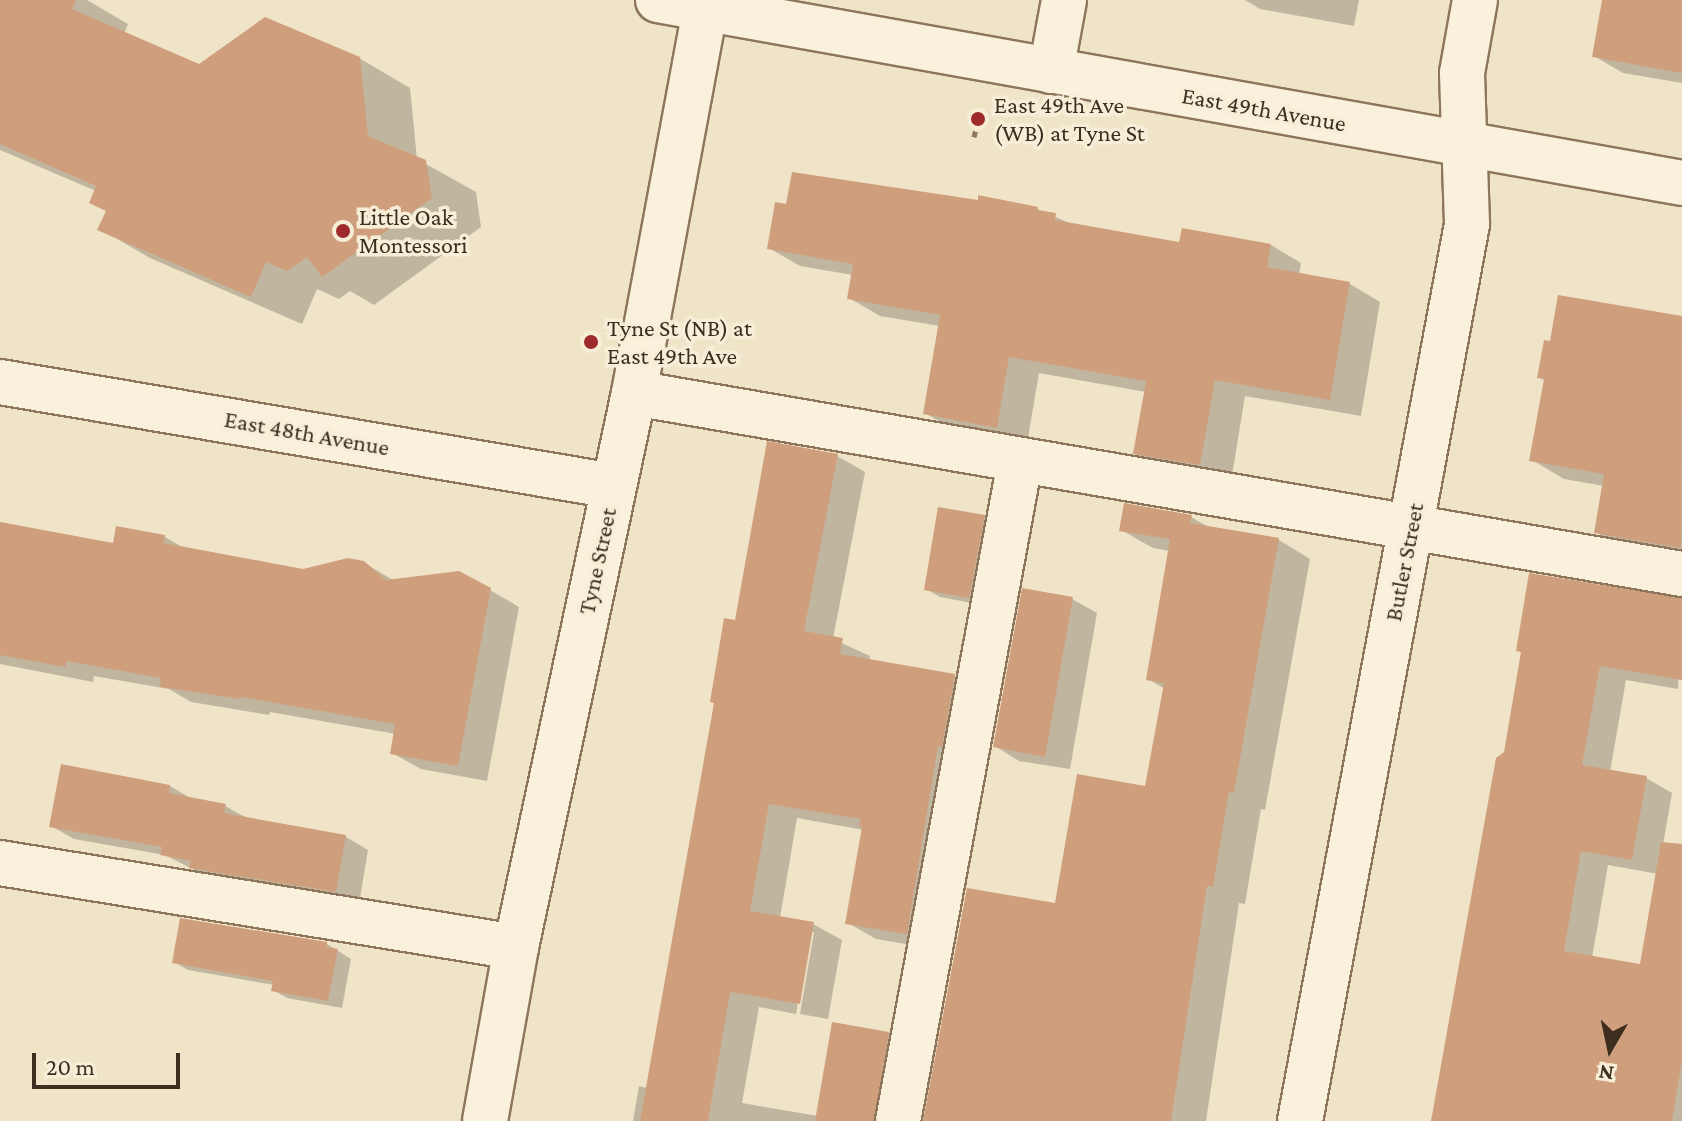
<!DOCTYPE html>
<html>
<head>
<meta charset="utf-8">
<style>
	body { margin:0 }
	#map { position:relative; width:1682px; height:1121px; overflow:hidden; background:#f0e4c8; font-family:"Crimson Pro",serif }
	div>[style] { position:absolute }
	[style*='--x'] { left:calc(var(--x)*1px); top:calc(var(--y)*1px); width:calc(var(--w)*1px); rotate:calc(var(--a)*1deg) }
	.shadow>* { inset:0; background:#0003 }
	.building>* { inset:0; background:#cf9f7d }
	.path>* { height:5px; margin-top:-2.5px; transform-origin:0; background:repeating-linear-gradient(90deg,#8d765c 0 6px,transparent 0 10px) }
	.roads { filter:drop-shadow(2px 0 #8d765c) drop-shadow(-2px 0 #8d765c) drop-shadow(0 2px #8d765c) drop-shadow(0 -2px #8d765c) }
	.minor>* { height:44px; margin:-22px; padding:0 22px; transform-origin:22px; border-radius:22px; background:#faf1dc }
	.dots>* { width:22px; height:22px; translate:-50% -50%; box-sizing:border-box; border:4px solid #f7eed8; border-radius:50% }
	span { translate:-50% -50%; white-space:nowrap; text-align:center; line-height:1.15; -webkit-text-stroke:7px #f7eed8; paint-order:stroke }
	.poi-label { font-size:24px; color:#3d2e20 }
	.left { translate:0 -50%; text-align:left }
	.street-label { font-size:24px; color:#3d2e20 }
	.north { position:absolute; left:1570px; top:1009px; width:80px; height:80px; -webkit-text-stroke:6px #f7eed8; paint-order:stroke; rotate:189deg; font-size:22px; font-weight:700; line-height:32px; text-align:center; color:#3d2e20 }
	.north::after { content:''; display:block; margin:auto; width:28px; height:36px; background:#3d2e20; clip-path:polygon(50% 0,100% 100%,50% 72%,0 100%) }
	.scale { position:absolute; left:32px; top:1053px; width:148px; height:36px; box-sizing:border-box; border:4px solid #3d2e20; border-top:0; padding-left:10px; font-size:24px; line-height:28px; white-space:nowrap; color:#3d2e20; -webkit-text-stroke:6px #f7eed8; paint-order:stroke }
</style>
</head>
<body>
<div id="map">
	<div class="shadow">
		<i style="clip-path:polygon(0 0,87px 0,128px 24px,124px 34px,199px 66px,359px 58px,410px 88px,417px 159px,476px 192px,481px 227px,374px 305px,350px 291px,339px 299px,317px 289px,302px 324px,150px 258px,100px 229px,108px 211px,96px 191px,0 150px)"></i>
		<i style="clip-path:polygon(1245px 0,1359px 0,1354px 26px,1260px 9px)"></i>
		<i style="clip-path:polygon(1604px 0,1682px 0,1682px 83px,1623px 73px,1594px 56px)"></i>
		<i style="clip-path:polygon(1037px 209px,1074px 225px,1181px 244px,1271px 245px,1301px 263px,1299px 275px,1350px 284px,1380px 302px,1361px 416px,1245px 396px,1231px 482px,1166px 470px,1135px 453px,1146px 392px,1039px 373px,1027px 444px,956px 431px,925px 413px,940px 326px,880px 316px,849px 298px,853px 275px,800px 266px,769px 248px)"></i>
		<i style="clip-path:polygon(1560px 297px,1682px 319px,1682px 560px,1629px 551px,1596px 532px,1604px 486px,1564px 479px,1532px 460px,1545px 381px,1539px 377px,1552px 343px)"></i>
		<i style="clip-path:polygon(837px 456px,865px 472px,833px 639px,870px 656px,869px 661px,955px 676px,983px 692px,935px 949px,876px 939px,848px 923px,864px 830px,797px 818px,780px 918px,813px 924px,842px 940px,828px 1019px,800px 1014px,814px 932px,810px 932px,796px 1014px,759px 1007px,742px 1103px,818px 1116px,888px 1034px,917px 1050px,904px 1121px,633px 1121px,639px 1086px,647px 1088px,737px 622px)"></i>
		<i style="clip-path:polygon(984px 517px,998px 525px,983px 605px,940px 597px,926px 589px)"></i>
		<i style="clip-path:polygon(1191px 517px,1212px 529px,1279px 540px,1310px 559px,1265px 810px,1261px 809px,1245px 904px,1239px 903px,1206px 1121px,1012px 1121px,1057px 905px,1147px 789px,1165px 689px,1148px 679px,1170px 551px,1153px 548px,1121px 530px)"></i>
		<i style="clip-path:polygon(0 522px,114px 546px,165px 537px,187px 550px,303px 571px,364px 563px,393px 580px,490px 590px,519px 607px,487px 781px,421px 769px,392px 753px,396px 734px,270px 712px,269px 715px,191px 702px,169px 689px,94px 676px,93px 682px,0 664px)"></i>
		<i style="clip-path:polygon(1072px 599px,1097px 613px,1070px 769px,1019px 761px,995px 746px)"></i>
		<i style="clip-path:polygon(1682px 608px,1678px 689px,1626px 680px,1610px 772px,1646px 778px,1672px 793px,1658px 874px,1608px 865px,1592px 958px,1641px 967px,1682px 899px,1682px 1121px,1432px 1121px,1506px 753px,1523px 653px,1518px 650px)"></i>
		<i style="clip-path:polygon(170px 786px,192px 799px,225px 806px,249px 819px,346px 837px,368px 850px,359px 904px,214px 880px,165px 855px,74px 839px,51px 826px)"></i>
		<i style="clip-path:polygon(327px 944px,351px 959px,342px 1008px,287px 998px,273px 990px,274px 985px,188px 970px,174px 962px)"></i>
	</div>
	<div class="building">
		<i style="clip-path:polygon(0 0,76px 0,72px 9px,199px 64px,265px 17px,360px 57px,368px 136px,426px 160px,432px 198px,322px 277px,307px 257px,287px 271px,266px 262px,251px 297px,97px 230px,106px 211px,89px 203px,96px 186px,0 144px)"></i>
		<i style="clip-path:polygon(1602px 0,1682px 0,1682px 73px,1592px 57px)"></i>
		<i style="clip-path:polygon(792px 172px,978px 200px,978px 195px,1038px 207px,1038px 210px,1056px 213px,1055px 220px,1179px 242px,1182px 228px,1271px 244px,1267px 267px,1350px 282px,1330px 400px,1215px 380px,1200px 465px,1133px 454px,1146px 381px,1009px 357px,997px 428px,923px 414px,940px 315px,847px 299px,853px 264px,767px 249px,775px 202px,786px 204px)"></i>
		<i style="clip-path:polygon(1558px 295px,1682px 316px,1681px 548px,1594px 533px,1604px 474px,1529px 461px,1544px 379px,1537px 378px,1544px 340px,1550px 341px)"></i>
		<i style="clip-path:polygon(767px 441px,838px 454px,804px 631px,843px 638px,840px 654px,955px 674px,942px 747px,938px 746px,907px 934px,845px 924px,862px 827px,859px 826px,860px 819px,769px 804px,750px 911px,814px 922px,800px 1004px,730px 992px,708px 1121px,640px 1121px,714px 703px,710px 702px,724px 618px,735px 620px)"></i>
		<i style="clip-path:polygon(1124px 503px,1192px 515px,1190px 523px,1279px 538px,1234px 793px,1229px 792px,1213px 887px,1207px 886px,1171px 1121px,923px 1121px,967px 888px,1055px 903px,1077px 774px,1145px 786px,1164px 683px,1146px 680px,1170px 539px,1119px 531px)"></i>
		<i style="clip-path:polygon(938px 507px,985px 515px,969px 598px,924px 590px)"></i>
		<i style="clip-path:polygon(0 522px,113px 543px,116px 526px,165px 535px,164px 543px,303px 569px,348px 558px,364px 561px,386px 580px,459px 571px,491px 588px,458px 766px,390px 754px,395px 724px,241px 697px,241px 699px,160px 687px,161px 678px,66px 661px,65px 667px,0 655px)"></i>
		<i style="clip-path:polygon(1529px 573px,1682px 598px,1682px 680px,1600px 666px,1582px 765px,1647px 776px,1632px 860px,1581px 851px,1564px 951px,1640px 964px,1661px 842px,1682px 844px,1682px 1061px,1672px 1121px,1431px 1121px,1496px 758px,1504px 752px,1521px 652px,1516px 651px)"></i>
		<i style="clip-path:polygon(1022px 588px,1073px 597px,1045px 757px,993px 747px)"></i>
		<i style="clip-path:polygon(61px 764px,170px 785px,169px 793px,226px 804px,224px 813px,346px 835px,336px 892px,189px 868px,191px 861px,160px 855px,162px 847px,49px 827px)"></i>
		<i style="clip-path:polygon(180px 918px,327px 942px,327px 947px,338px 949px,328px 1001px,271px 991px,273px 981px,172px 963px)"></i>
		<i style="clip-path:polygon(832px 1022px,889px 1032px,874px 1121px,815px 1121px)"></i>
	</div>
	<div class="path">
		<i style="--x:974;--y:137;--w:18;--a:-77"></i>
	</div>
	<div class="roads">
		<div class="minor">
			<i style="--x:658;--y:0;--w:1040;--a:10.13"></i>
			<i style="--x:1051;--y:71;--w:72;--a:-79.6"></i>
			<i style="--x:0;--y:382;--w:622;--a:9.63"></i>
			<i style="--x:634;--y:393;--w:1064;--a:9.8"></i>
			<i style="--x:0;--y:863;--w:523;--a:9.25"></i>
			<i style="--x:485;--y:1121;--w:177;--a:-79.9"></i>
			<i style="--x:516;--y:947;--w:566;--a:-77.98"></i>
			<i style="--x:634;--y:393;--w:400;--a:-79.5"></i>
			<i style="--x:898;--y:1121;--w:670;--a:-79.51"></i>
			<i style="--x:1300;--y:1121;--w:912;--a:-79.45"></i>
			<i style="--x:1467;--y:224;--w:151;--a:-91.9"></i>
			<i style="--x:1462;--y:73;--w:74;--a:-79.9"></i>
		</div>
	</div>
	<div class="dots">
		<i style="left:978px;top:119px;background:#9e2a2b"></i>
		<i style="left:343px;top:231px;background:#9e2a2b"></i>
		<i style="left:591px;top:342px;background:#9e2a2b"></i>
	</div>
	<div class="poi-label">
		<span class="left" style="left:994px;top:119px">East 49th Ave<br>(WB) at Tyne St</span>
		<span class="left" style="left:359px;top:231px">Little Oak<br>Montessori</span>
		<span class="left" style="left:607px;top:342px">Tyne St (NB) at<br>East 49th Ave</span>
	</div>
	<div class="street-label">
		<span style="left:1264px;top:109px;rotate:10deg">East 49th Avenue</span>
		<span style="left:307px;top:433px;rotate:10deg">East 48th Avenue</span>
		<span style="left:597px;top:561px;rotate:-78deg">Tyne Street</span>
		<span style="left:1404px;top:562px;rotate:-79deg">Butler Street</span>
	</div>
	<div class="north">N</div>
	<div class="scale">20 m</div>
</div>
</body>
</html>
